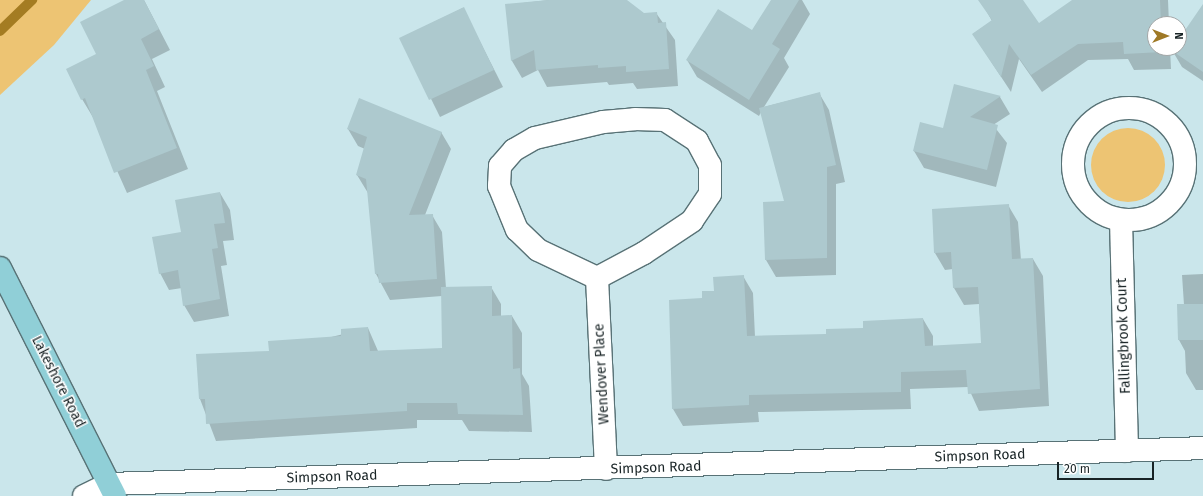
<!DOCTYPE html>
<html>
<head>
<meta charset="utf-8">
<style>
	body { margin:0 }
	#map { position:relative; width:1203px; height:496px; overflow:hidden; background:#cae6eb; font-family:"Fira Sans",sans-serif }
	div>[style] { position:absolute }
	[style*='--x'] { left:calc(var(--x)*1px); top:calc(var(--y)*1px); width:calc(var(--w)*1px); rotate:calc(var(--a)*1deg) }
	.green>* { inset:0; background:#edc473 }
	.round { border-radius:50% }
	.shadow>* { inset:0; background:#0003 }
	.stream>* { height:10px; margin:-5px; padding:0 5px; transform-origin:5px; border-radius:5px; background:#a47c22 }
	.building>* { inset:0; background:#adc9ce }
	.roads { filter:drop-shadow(1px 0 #587276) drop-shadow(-1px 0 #587276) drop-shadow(0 1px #587276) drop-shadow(0 -1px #587276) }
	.minor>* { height:22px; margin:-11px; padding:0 11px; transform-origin:11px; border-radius:11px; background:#fff }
	.minor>.ring { margin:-11px; padding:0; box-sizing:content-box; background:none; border:22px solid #fff; border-radius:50% }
	.major>* { height:22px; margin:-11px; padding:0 11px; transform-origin:11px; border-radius:11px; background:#90cfd7 }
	span { translate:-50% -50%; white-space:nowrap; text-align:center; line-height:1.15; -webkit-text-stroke:3px #fff; paint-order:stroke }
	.street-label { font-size:14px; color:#182325 }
	.north { position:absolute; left:1147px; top:16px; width:40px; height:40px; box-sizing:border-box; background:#fff; border:1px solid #a3a7a8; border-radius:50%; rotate:90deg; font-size:11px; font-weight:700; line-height:16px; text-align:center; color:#182325 }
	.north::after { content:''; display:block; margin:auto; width:14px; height:18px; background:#9f7926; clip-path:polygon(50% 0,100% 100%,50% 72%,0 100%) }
	.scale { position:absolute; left:1057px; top:462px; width:97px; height:18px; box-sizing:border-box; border:2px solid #182325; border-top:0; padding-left:5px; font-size:12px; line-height:14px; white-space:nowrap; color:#182325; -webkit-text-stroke:3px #fff; paint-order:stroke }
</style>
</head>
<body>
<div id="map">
	<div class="green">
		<i style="clip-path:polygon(0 0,91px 0,54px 45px,0 95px)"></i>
		<i class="round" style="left:1091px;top:128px;width:74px;height:74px"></i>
	</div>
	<div class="shadow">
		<i style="clip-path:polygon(144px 0,170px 50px,152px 59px,165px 87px,157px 91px,188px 169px,127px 193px,94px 119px,82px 99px,97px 54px)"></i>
		<i style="clip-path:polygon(549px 0,626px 0,643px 14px,656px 13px,675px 40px,678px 86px,637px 89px,633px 83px,609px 85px,607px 82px,547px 87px,538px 70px,522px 78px,512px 61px,506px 5px)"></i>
		<i style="clip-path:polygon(772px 0,802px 0,810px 14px,784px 58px,789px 67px,764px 107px,819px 93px,829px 110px,845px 182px,836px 184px,836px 275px,776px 277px,766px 260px,785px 202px,761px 112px,759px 116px,697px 77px,687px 60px,752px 32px)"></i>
		<i style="clip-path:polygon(991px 0,1014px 0,1038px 25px,1074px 0,1168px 0,1169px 24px,1155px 24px,1155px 48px,1170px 48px,1171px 69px,1134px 70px,1128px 59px,1088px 60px,1042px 92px,1019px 59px,1011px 92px,973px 34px,992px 21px,983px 5px)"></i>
		<i style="clip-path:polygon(1203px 6px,1203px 81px,1182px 67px,1172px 50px,1179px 48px,1179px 40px)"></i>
		<i style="clip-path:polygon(463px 8px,503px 87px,440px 117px,401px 38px)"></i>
		<i style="clip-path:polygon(955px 86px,1000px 97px,1010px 114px,993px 125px,1007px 143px,996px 187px,924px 168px,914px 151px,944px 130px)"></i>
		<i style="clip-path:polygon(348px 129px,441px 132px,451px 149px,425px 215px,432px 215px,442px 232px,446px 288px,491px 287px,501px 304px,501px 316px,512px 316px,522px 333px,522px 374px,529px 386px,532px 432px,469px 431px,462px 420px,417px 420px,417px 428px,216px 441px,200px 399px,197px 355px,270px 352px,368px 328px,378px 351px,443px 349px,442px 296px,390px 300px,376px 274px,368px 193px,357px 175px,365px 149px,358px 146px)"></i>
		<i style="clip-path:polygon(220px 193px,230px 210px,234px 240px,223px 241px,227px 265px,221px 266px,229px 316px,194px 322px,184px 305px,182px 288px,169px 290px,160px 273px,182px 232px)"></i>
		<i style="clip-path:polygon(1008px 205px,1018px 222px,1021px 260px,1033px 259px,1043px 276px,1049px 406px,979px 411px,968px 387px,910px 389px,911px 409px,758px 412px,759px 422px,683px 426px,673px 409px,703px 299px,743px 276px,753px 293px,755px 337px,827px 335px,923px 319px,933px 336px,933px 347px,982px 344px,979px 304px,964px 305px,954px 288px,953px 269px,945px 270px,935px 253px)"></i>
		<i style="clip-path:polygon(1203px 274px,1203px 390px,1196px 390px,1186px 373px,1185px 351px,1179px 340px,1178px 305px,1184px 305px,1182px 275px)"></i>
	</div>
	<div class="stream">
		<i style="--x:0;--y:31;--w:45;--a:-44.1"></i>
	</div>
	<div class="building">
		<i style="clip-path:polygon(124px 0,144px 0,159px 29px,141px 39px,154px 66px,146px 70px,177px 148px,114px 173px,85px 98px,81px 100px,66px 69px,96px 54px,80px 22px)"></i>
		<i style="clip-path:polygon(549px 0,627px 0,644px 13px,657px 12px,658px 23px,666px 22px,669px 69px,626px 72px,626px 66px,598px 68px,598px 65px,536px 70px,534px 50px,511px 61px,505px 4px)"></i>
		<i style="clip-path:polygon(771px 0,799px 0,772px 44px,780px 49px,749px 100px,686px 60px,718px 9px,752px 30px)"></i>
		<i style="clip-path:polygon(978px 0,1023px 0,1039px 23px,1072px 0,1160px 0,1161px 24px,1155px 24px,1155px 48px,1162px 48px,1162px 52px,1124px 54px,1123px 42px,1078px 44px,1031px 75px,1009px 44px,1001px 77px,972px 34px,992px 20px)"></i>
		<i style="clip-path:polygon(1203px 4px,1203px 72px,1171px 50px,1179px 48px,1179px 39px)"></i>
		<i style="clip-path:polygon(464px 7px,494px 70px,429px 100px,399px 38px)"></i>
		<i style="clip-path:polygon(954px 84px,1001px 96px,970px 117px,998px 125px,987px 170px,913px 151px,920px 122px,943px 128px)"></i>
		<i style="clip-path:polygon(820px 92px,836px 165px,827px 167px,827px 258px,765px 260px,763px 202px,784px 201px,759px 108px)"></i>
		<i style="clip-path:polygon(359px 98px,442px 132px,409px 215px,433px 214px,437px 279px,379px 283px,378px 274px,375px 274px,366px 179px,356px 175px,367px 137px,347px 129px)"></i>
		<i style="clip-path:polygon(220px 192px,225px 223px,214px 224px,218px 248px,212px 249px,220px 299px,183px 306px,178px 270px,159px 274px,152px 237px,181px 232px,175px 200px)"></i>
		<i style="clip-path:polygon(1009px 204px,1012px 259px,1033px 258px,1040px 389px,968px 394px,966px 370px,901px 372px,901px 392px,749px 395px,749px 405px,672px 409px,669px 300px,702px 298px,702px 291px,714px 291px,713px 277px,744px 275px,747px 336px,826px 334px,826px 329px,863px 328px,863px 321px,923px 318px,925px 346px,981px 343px,978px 287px,953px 288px,951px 252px,934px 253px,932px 209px)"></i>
		<i style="clip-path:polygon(492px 286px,492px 316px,512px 315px,513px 369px,520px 368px,523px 415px,458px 414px,457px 403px,407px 403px,407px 411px,206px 424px,205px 399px,199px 399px,196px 354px,269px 351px,268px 341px,341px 336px,341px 329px,368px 327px,370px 351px,442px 348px,441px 287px)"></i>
		<i style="clip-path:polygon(1177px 304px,1203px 304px,1203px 340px,1178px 340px)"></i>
	</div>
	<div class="roads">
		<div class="minor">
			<i class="ring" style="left:1073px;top:108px;width:90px;height:90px"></i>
			<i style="--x:635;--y:119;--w:30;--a:2"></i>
			<i style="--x:665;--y:120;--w:38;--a:33"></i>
			<i style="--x:697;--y:141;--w:27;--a:62"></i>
			<i style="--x:710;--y:165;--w:29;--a:90"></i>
			<i style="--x:710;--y:194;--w:32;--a:124"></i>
			<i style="--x:692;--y:221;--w:58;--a:146.3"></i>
			<i style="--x:644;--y:253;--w:53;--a:152"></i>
			<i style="--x:597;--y:278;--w:65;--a:-154.6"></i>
			<i style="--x:538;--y:250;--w:29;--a:-136"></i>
			<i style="--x:517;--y:230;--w:48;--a:-112.2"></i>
			<i style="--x:499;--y:186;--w:20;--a:-87"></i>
			<i style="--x:500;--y:166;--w:21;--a:-49"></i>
			<i style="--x:514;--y:150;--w:24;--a:-30"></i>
			<i style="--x:535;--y:138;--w:70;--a:-13.2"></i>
			<i style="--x:603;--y:122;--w:32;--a:-5"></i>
			<i style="--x:1121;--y:220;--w:231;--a:88.5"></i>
			<i style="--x:597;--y:278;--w:191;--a:87.3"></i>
			<i style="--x:84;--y:496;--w:28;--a:-26"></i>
			<i style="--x:109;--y:484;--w:1095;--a:-1.88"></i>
		</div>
		<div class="major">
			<i style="--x:0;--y:268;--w:255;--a:63.2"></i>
		</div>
	</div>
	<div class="street-label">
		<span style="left:1124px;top:336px;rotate:-92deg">Fallingbrook Court</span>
		<span style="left:602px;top:374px;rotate:-93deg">Wendover Place</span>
		<span style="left:58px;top:382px;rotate:63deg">Lakeshore Road</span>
		<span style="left:980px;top:456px;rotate:-2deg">Simpson Road</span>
		<span style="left:656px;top:468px;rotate:-2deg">Simpson Road</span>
		<span style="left:332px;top:477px;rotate:-2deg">Simpson Road</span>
	</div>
	<div class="north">N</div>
	<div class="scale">20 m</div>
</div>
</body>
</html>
